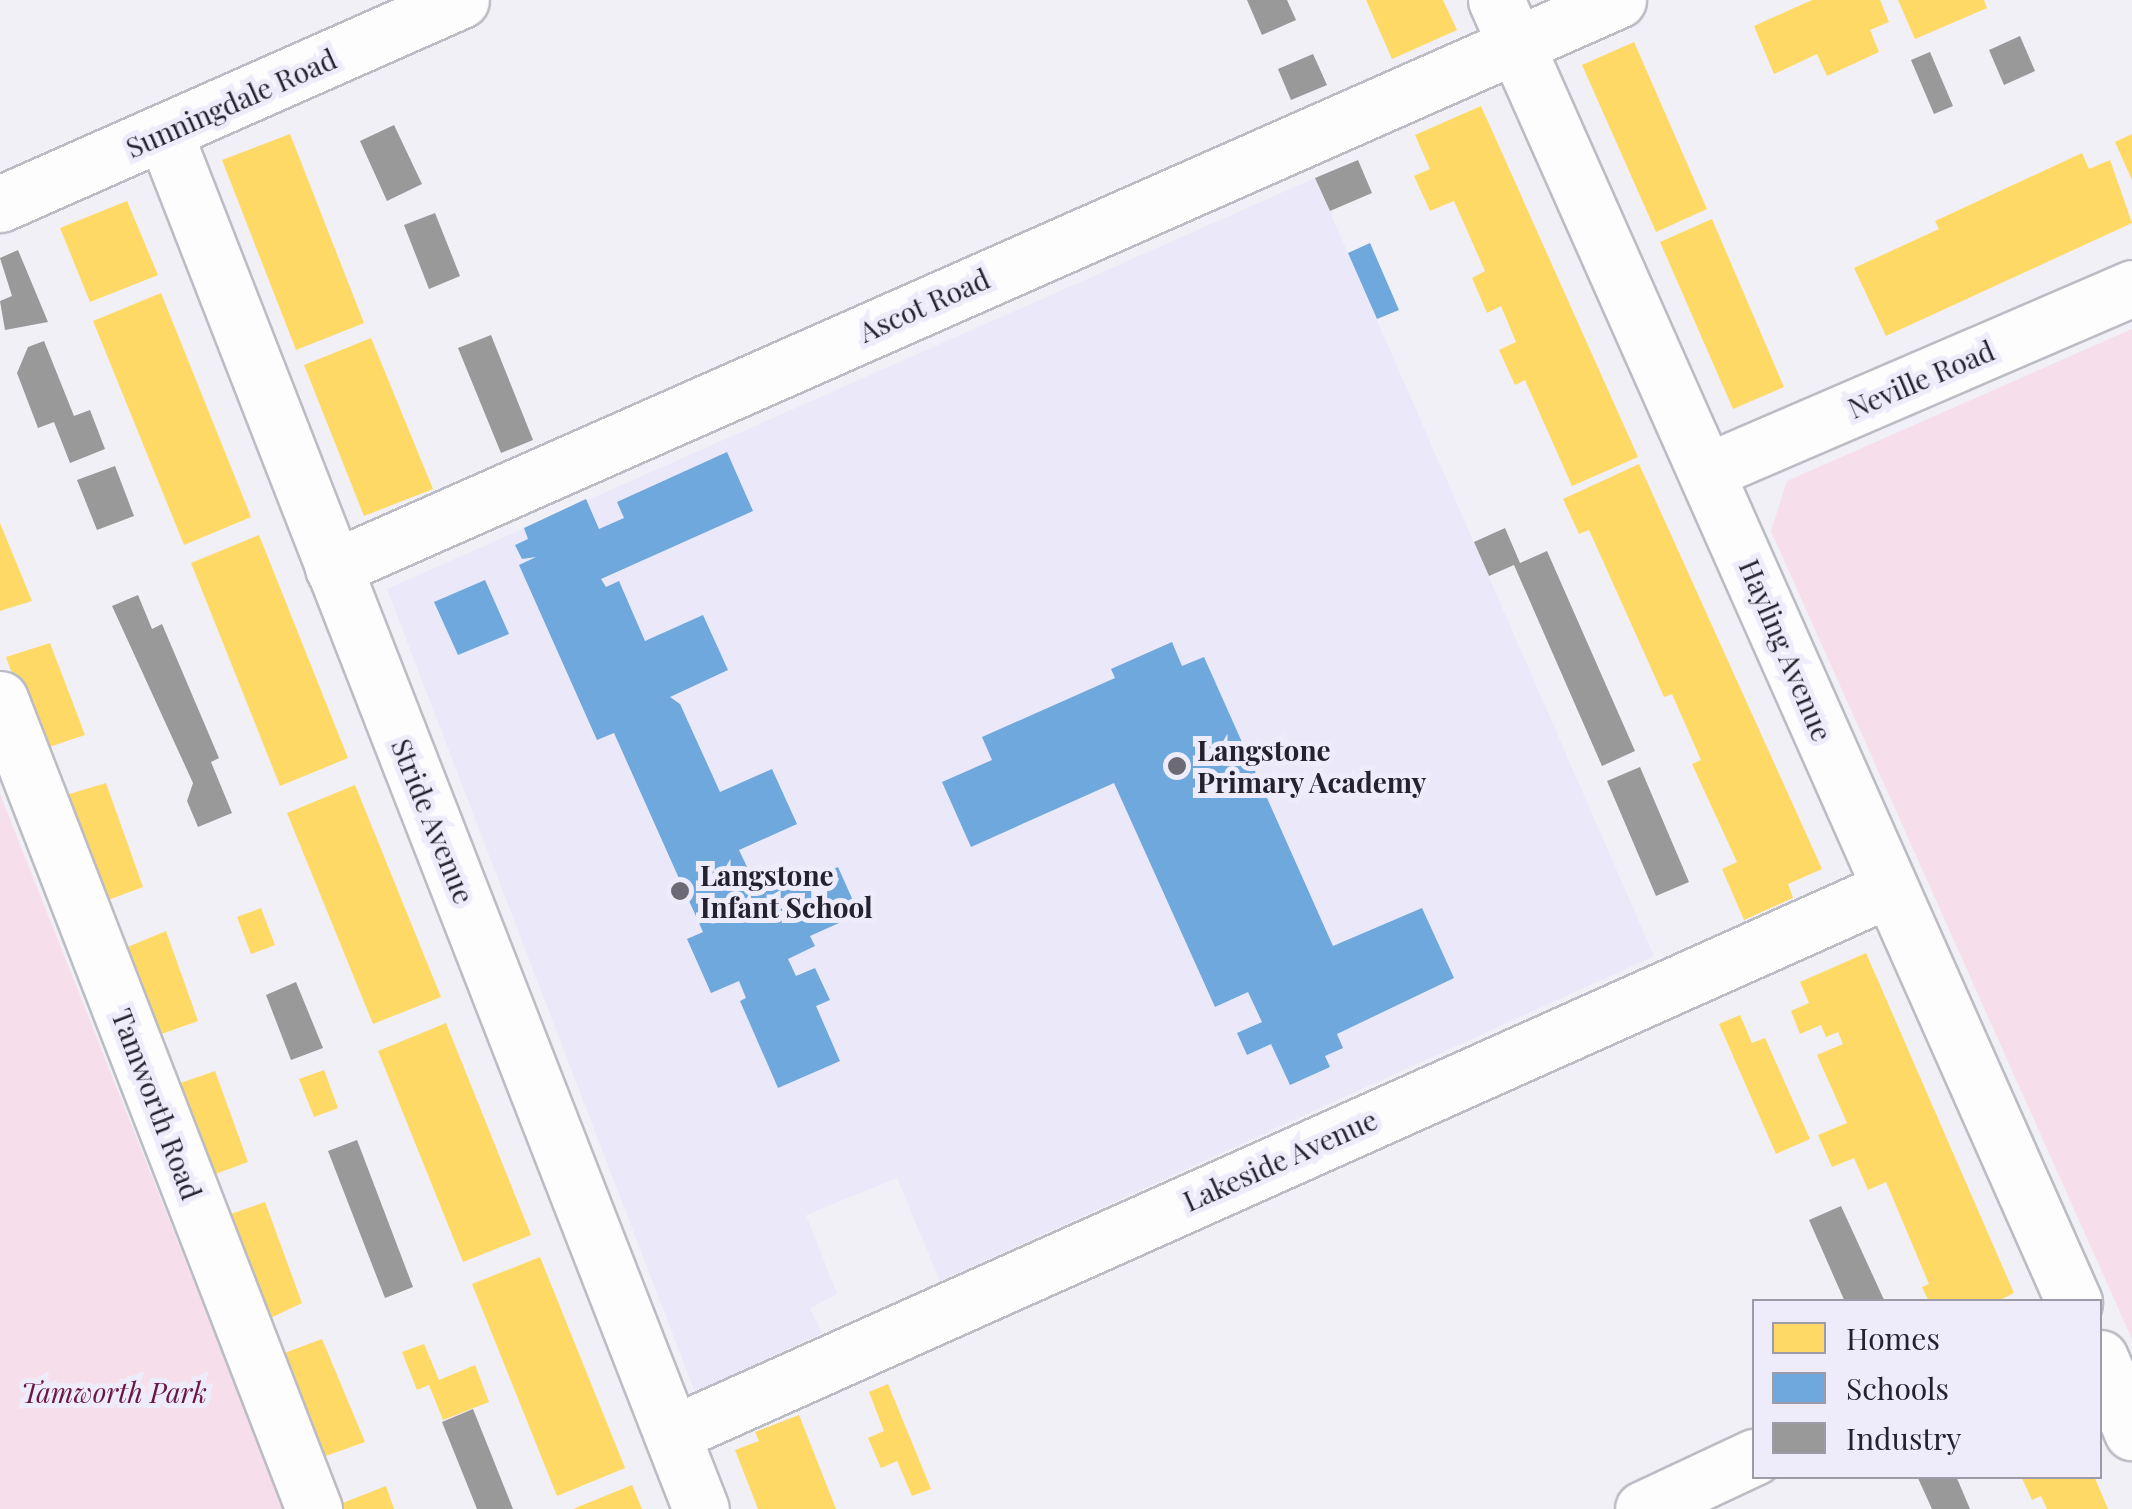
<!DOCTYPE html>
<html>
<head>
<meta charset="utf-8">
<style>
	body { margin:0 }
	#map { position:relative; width:2132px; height:1509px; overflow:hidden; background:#f0f0f6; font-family:"Playfair Display",serif }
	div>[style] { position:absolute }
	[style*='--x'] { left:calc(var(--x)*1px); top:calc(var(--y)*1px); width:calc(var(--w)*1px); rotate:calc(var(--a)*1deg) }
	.built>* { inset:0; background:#eae8f9 }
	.green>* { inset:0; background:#f7deeb }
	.homes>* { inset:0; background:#ffd966 }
	.schools>* { inset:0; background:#6fa8dc }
	.industry>* { inset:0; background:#999 }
	.roads { filter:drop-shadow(2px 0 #bcbcc4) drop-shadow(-2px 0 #bcbcc4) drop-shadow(0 2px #bcbcc4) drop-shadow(0 -2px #bcbcc4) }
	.minor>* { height:55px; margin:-27.5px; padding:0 27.5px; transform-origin:27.5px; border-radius:27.5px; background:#fdfdfe }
	.dots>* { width:28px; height:28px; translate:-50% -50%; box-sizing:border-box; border:5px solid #eeecfa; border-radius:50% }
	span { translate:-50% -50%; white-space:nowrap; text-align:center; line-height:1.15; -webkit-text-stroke:10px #eeecfa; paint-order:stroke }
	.street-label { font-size:28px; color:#252230 }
	.poi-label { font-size:28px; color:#252230; font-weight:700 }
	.left { translate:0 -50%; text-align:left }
	.park-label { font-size:28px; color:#691744; font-style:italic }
	.legend { position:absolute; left:1752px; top:1299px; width:350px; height:180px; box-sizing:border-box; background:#eeecfa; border:2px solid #9e9ba9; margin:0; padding:12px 18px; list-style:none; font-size:30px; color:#252230 }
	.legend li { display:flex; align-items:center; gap:20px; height:50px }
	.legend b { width:50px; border:2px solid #9e9ba9 }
</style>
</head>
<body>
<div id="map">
	<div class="built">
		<i style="clip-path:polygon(1315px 178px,1654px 956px,940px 1281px,897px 1178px,806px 1215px,837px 1294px,810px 1308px,822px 1333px,695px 1392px,387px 589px)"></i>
	</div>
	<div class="green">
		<i style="clip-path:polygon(2132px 329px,2132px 1339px,1771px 531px,1787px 481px)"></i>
		<i style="clip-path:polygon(0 794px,284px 1509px,0 1509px)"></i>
	</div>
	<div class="homes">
		<i style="clip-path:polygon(1366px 0,1443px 0,1457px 30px,1392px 59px)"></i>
		<i style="clip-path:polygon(1812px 0,1880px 0,1889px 22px,1870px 30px,1879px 52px,1827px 76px,1817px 54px,1774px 74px,1754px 26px)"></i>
		<i style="clip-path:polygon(1898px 0,1984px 0,1987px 8px,1915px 39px)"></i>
		<i style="clip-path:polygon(1634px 42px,1707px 209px,1656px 232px,1582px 65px)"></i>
		<i style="clip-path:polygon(1481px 106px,1638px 457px,1572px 486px,1525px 380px,1515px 385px,1499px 350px,1516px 342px,1501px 306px,1487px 313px,1472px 278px,1485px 271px,1454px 201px,1430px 211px,1414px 176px,1430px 169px,1415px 135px)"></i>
		<i style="clip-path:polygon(290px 134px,364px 323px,296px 350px,222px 160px)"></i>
		<i style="clip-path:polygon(2132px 134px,2132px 180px,2115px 142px)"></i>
		<i style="clip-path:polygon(2082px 153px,2089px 169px,2110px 160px,2132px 223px,1886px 336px,1854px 268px,1939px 229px,1935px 221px)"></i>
		<i style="clip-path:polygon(127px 201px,158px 275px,90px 302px,60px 228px)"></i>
		<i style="clip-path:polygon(1712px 219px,1784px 387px,1733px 409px,1660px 242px)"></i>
		<i style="clip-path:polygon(161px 293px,251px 517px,184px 545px,93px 321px)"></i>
		<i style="clip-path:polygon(371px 338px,433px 489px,364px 516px,304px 365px)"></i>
		<i style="clip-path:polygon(1639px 464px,1822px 869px,1788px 884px,1793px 898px,1744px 920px,1722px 869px,1737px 862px,1692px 764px,1701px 760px,1672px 694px,1664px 697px,1589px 530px,1579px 534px,1563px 499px)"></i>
		<i style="clip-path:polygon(0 523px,32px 601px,0 611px)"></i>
		<i style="clip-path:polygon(259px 535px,348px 758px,280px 786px,191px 563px)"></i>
		<i style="clip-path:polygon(50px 643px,85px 735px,40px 750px,6px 657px)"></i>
		<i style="clip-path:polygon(106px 783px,143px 887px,100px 903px,56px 798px)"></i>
		<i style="clip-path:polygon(355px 785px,441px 997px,373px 1024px,287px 813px)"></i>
		<i style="clip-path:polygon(261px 908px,275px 945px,251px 954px,237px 917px)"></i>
		<i style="clip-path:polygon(166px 931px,198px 1021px,150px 1038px,113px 953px)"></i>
		<i style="clip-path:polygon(1866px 953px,2014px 1293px,1996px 1302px,1929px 1302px,1922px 1287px,1929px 1284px,1886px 1182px,1868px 1190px,1854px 1158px,1832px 1167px,1818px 1135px,1847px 1123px,1817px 1055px,1843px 1044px,1838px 1032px,1826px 1037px,1821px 1025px,1800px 1034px,1791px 1011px,1809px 1003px,1800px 982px)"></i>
		<i style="clip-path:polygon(1740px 1015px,1752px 1043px,1765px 1038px,1810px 1139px,1776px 1154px,1719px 1024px)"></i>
		<i style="clip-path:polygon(446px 1023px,531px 1235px,463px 1262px,378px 1051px)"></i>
		<i style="clip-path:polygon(324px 1070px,338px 1108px,314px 1117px,299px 1079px)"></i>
		<i style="clip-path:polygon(215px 1071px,248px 1162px,202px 1179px,166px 1088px)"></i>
		<i style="clip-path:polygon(265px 1202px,302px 1303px,262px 1322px,222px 1217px)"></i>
		<i style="clip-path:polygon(540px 1257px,625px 1468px,557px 1496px,472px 1284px)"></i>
		<i style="clip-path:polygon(322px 1339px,365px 1442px,317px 1459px,279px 1355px)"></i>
		<i style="clip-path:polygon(424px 1344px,439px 1380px,475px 1365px,489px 1402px,443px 1420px,429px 1385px,417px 1390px,402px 1352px)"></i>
		<i style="clip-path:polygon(888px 1384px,931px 1489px,912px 1496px,897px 1461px,881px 1468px,868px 1438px,884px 1431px,869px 1392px)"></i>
		<i style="clip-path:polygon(799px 1415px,836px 1509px,758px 1509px,735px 1450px,759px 1441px,755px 1432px)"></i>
		<i style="clip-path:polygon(2021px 1476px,2094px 1476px,2108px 1509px,2047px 1509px,2041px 1496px,2032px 1500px)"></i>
		<i style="clip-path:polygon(632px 1485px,642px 1509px,573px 1509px)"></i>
		<i style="clip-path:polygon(386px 1486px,394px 1509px,336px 1509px,335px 1506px)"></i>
	</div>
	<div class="schools">
		<i style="clip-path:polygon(1370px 243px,1399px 310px,1377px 319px,1348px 253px)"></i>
		<i style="clip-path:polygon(727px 452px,753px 511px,601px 579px,606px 587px,619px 581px,645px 641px,703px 615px,728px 670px,670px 697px,680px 704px,720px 792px,772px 769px,797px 824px,739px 850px,758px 890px,793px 874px,798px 885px,838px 867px,859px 914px,810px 936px,815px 946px,788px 959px,796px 976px,815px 968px,830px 1000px,816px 1006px,840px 1061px,778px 1088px,740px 1001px,746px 998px,739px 981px,711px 993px,687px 939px,703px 932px,614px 733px,597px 740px,519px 565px,536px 557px,522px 559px,515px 545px,528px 539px,524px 528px,586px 499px,599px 529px,624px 518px,617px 502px)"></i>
		<i style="clip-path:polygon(485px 580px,509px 634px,458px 655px,434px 602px)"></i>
		<i style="clip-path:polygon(1172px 642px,1182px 666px,1204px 657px,1333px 946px,1422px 908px,1454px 978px,1337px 1034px,1343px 1048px,1325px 1056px,1330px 1067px,1290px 1085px,1271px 1044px,1247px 1055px,1237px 1033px,1262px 1022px,1248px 992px,1215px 1007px,1114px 783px,971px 847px,942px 782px,992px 760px,982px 737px,1115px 678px,1111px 669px)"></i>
	</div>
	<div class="industry">
		<i style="clip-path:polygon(1247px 0,1287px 0,1296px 20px,1262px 35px)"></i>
		<i style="clip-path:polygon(2020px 36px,2035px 71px,2004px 85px,1989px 50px)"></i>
		<i style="clip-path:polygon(1930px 52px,1953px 106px,1934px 114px,1911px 60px)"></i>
		<i style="clip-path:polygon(1313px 54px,1327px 85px,1291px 100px,1278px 69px)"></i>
		<i style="clip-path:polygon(394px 125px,422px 184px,387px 201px,360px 141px)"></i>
		<i style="clip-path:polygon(1358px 160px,1372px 193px,1330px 211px,1315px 178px)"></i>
		<i style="clip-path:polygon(435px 213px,460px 276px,429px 289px,404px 225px)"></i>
		<i style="clip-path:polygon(18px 250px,48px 322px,5px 330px,0 301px,12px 296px,0 258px)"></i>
		<i style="clip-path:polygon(491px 335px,533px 440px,501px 453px,458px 348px)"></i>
		<i style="clip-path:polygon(44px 341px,74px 416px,90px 410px,105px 449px,70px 463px,54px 422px,38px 428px,17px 373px,28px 347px)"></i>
		<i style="clip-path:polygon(115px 466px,134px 516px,97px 530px,77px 480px)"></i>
		<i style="clip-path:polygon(1505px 528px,1520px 563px,1547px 551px,1635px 751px,1602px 766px,1514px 565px,1489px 576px,1474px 542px)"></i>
		<i style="clip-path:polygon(138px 595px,152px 629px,162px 624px,219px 758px,211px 762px,232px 813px,198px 827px,187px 801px,193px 783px,112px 606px)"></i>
		<i style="clip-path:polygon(1640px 767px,1689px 882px,1656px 896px,1607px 781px)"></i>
		<i style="clip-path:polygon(296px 982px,323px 1048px,291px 1060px,266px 995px)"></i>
		<i style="clip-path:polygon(357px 1140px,413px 1287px,385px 1298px,328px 1151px)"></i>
		<i style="clip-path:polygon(1841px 1206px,1885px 1302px,1845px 1302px,1809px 1220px)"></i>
		<i style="clip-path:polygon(473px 1409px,513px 1509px,477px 1509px,442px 1422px)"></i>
		<i style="clip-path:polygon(1917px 1476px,1956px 1476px,1970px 1509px,1932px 1509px)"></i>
	</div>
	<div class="roads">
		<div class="minor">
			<i style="--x:1496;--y:0;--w:1425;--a:66.06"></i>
			<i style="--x:164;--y:132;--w:1478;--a:68.7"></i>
			<i style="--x:0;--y:204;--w:504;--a:-23.87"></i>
			<i style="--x:1710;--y:470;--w:460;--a:-23.3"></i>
			<i style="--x:333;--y:568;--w:1405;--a:-23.85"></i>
			<i style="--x:0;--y:699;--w:869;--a:68.81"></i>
			<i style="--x:2100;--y:1358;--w:81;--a:66.6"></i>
			<i style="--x:672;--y:1434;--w:1333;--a:-24.12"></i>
			<i style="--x:1643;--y:1509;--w:123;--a:-25.1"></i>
		</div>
	</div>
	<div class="dots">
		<i style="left:1177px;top:766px;background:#6c6a75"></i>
		<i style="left:680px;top:891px;background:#6c6a75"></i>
	</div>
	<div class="street-label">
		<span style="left:231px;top:103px;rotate:-24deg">Sunningdale Road</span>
		<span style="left:924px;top:305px;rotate:-24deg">Ascot Road</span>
		<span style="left:1921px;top:379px;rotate:-23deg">Neville Road</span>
		<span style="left:1786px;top:650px;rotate:67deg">Hayling Avenue</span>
		<span style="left:433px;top:821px;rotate:68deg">Stride Avenue</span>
		<span style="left:157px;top:1104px;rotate:69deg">Tamworth Road</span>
		<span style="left:1280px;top:1160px;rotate:-24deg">Lakeside Avenue</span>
	</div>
	<div class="poi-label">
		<span class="left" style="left:1197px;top:766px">Langstone<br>Primary Academy</span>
		<span class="left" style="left:700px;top:891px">Langstone<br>Infant School</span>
	</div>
	<div class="park-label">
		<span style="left:114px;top:1392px">Tamworth Park</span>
	</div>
	<ul class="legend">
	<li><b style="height:28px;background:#ffd966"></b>Homes</li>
	<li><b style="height:28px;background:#6fa8dc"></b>Schools</li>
	<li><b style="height:28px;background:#999"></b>Industry</li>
	</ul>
</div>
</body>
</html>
